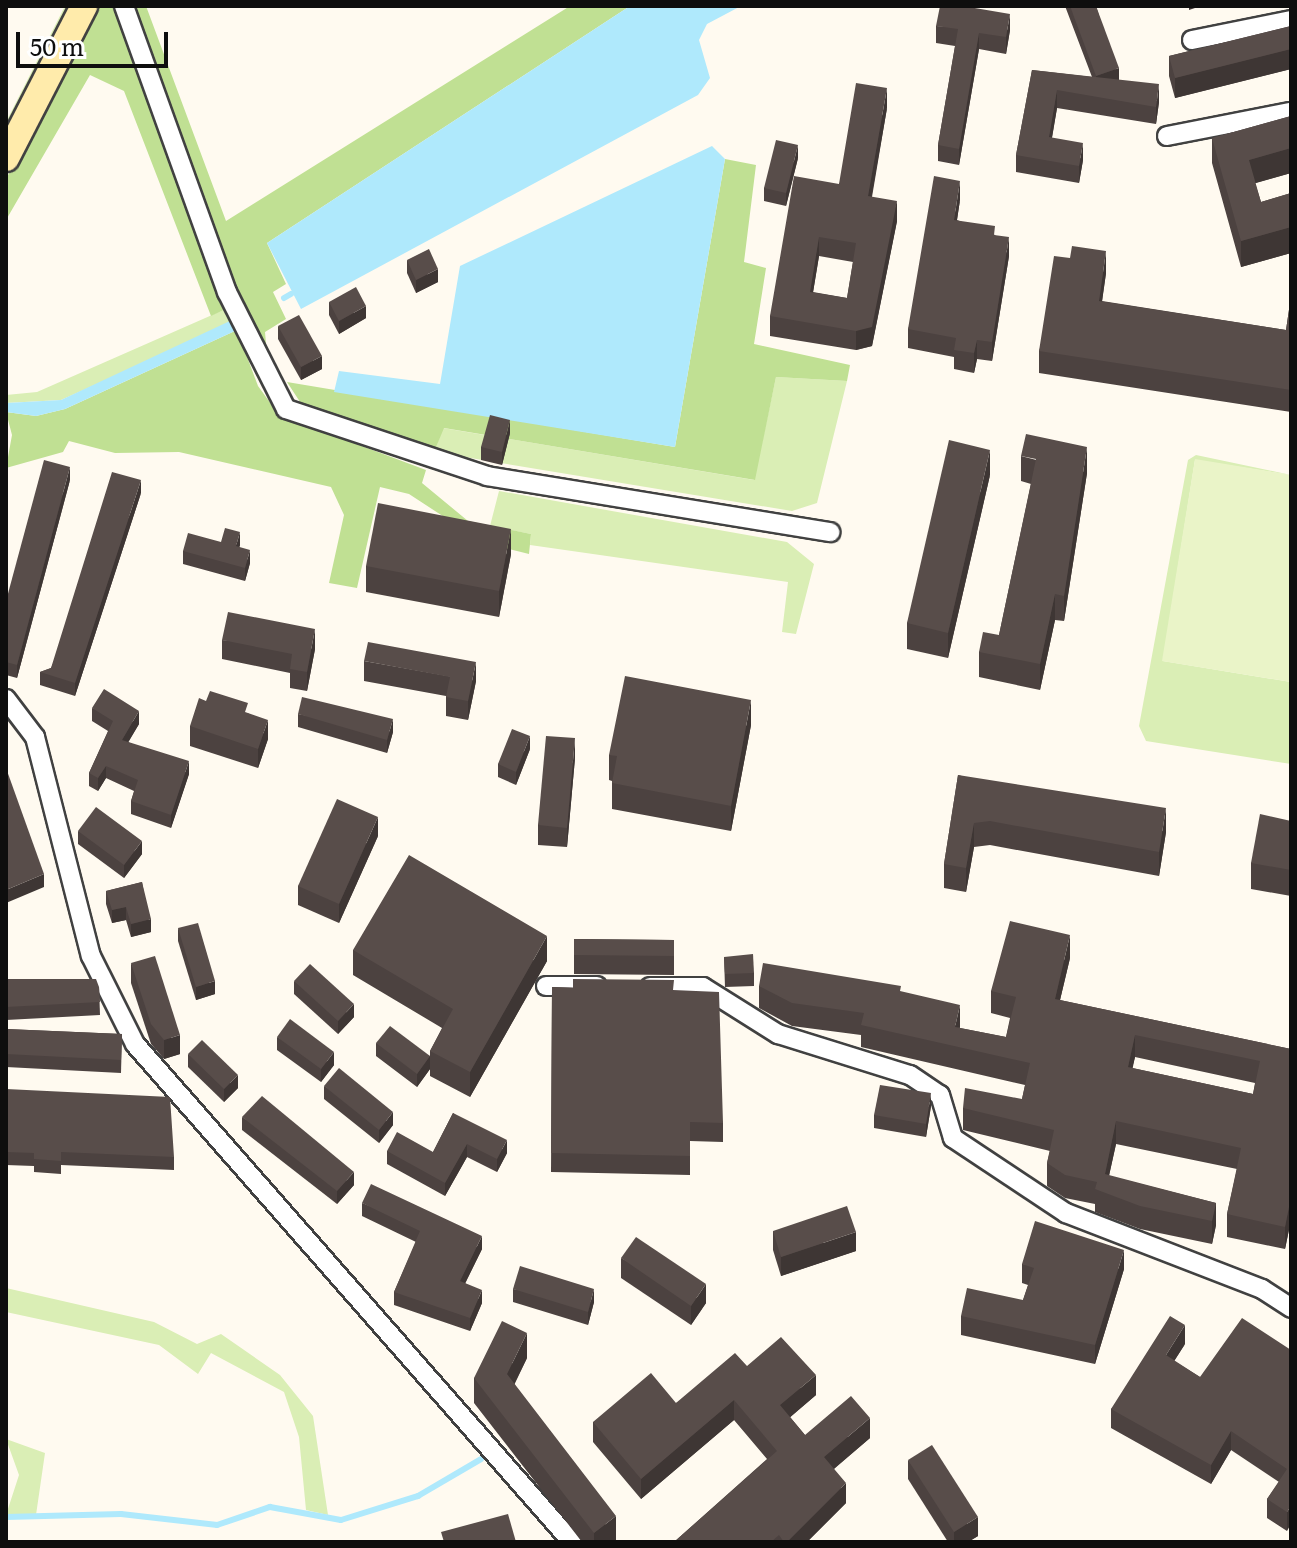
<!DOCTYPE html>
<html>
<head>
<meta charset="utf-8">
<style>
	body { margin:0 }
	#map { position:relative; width:1297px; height:1548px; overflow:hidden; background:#fffaf0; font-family:Literata,serif }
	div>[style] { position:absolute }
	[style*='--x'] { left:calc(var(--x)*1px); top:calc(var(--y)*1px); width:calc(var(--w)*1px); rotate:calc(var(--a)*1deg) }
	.green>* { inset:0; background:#daeeb5 }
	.forest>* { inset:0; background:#c0e093 }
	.pitch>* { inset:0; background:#eaf4c8 }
	.water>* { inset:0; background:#afe9fc }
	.stream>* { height:6px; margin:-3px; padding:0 3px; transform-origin:3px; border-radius:3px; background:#afe9fc }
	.roads { filter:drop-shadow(2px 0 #414141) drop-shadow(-2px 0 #414141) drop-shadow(0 2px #414141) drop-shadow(0 -2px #414141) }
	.street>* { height:18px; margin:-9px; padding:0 9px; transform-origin:9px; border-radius:9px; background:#fff }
	.secondary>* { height:26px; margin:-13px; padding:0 13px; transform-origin:13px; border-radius:13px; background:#ffebab }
	.wall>* { inset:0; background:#4c4240 }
	.shaded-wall>* { inset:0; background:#3e3634 }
	.building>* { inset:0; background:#584d4a }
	span { translate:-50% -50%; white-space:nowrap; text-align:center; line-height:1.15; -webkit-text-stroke:8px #fff; paint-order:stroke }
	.frame { position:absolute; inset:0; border:8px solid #0e0e0e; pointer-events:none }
	.scale { position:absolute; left:16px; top:32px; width:152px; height:36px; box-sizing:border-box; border:4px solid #0e0e0e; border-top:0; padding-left:10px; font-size:24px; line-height:28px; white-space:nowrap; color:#0e0e0e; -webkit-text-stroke:6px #fff; paint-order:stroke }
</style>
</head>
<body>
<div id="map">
	<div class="green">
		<i style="clip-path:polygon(65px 6px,75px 6px,6px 141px,6px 122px)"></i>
		<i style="clip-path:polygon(228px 308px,232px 320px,214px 332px,61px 400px,6px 403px,6px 395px,37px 392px)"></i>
		<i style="clip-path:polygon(776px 377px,847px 381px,817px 503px,792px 511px,434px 452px,443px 428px,754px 480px)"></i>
		<i style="clip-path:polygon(1196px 455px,1291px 475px,1195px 460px,1163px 661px,1291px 682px,1291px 764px,1146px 741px,1139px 726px,1188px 460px)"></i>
		<i style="clip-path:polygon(499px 491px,787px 542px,814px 564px,796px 634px,782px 632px,788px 582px,530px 545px,531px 534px,490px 526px)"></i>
		<i style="clip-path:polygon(6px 1288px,154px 1322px,197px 1344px,221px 1334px,280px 1375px,313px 1416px,328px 1515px,306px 1510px,299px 1437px,284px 1392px,211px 1353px,198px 1374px,159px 1345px,6px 1312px)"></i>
		<i style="clip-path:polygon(6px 1439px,45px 1453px,36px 1515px,6px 1515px,19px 1475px)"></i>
	</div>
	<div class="forest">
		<i style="clip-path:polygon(98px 6px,117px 6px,228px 308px,211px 316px,124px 91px,90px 75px,6px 220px,6px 179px)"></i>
		<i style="clip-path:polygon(130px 6px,146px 6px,226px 221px,570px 6px,630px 6px,267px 243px,286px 284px,273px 292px,286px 319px,265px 332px,269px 377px)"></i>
		<i style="clip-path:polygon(725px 159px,756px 165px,744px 262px,766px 268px,754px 344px,850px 365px,847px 381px,776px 377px,755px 480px,444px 428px,434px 452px,302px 405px,287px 382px,675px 447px)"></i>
		<i style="clip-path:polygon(237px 330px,258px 386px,279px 415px,426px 470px,422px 483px,468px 521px,531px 534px,529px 554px,484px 543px,409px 494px,380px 487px,357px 588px,329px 583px,344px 515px,331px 487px,179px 452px,115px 453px,69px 441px,63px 452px,6px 468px,12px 435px,6px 412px,36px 416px,65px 409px)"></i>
	</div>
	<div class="pitch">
		<i style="clip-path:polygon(1195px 459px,1291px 475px,1291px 682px,1162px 661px)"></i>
	</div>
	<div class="water">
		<i style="clip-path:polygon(630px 6px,741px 6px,707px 24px,699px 40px,710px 78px,698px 95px,301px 309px,267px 243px)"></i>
		<i style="clip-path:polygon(712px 146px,725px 159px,675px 447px,334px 392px,339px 371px,440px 384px,460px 266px)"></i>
		<i style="clip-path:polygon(232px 320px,237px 330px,65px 409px,36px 416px,6px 412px,6px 403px,61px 400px)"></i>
	</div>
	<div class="stream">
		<i style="--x:284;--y:298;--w:8;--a:-30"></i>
		<i style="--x:6;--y:1517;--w:115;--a:-1.5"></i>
		<i style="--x:121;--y:1514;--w:97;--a:6.5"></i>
		<i style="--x:217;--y:1525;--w:56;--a:-18.8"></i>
		<i style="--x:270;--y:1507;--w:72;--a:10.4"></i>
		<i style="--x:341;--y:1520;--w:81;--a:-17.3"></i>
		<i style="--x:418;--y:1496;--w:73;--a:-30.4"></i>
	</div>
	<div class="roads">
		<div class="street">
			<i style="--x:124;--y:6;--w:304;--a:70.2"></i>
			<i style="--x:227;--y:292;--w:131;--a:63.2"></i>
			<i style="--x:286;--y:409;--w:212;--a:18.4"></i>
			<i style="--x:487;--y:476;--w:348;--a:9.3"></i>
			<i style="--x:1192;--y:40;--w:101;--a:-11.4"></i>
			<i style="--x:1167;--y:136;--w:126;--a:-11"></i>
			<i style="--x:6;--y:699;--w:48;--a:52.7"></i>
			<i style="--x:35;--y:737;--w:226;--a:75.7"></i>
			<i style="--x:91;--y:956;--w:98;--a:63.4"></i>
			<i style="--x:135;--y:1044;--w:663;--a:48.73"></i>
			<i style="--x:546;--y:986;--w:51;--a:0"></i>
			<i style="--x:650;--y:987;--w:53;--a:0"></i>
			<i style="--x:703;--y:987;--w:89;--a:32.1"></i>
			<i style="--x:778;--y:1034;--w:138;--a:17.3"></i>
			<i style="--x:910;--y:1075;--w:36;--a:34"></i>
			<i style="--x:940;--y:1095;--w:45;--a:73.2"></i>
			<i style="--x:953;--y:1138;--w:136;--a:33.6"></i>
			<i style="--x:1066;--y:1213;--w:210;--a:21.2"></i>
			<i style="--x:1262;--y:1289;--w:35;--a:33"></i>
		</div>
		<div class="secondary">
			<i style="--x:6;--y:158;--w:171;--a:-62.8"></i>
		</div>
	</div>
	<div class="wall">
		<i style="clip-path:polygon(1065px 6px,1096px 6px,1119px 80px,1159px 102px,1156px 124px,1057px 108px,1052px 138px,1083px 160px,1079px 183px,1016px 172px,1016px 155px,1032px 70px,1092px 77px)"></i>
		<i style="clip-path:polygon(936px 26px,1010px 30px,1006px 54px,979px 49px,959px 165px,938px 161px,938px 145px,955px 46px,936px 43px)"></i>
		<i style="clip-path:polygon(1291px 26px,1291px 69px,1175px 98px,1169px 76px,1169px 56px)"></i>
		<i style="clip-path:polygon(evenodd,887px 108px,872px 197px,897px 221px,872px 346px,856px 350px,770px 336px,770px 316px,839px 184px,887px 108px,819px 256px,853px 262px,847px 298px,813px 292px,819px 256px)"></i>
		<i style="clip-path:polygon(1291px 116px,1291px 173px,1255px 183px,1261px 202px,1291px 193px,1291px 253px,1241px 267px,1212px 163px,1212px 138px)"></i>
		<i style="clip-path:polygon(798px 158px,786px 206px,764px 201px,764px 188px)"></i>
		<i style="clip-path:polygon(960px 200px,957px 220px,995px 235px,1009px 256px,992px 361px,977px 359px,974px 373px,954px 369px,954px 357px,908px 348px,908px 329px)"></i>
		<i style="clip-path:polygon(1070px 258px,1106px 273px,1102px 301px,1286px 330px,1291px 296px,1291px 412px,1039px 373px,1039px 351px)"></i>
		<i style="clip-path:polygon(407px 260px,438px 282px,416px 293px,407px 273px)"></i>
		<i style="clip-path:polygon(329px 302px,366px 318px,339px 334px,329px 315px)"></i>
		<i style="clip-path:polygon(278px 326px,322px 369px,301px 380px,278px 339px)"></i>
		<i style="clip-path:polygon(510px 433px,502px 465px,481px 460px,481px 447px)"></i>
		<i style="clip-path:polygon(1021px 456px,1087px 473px,1064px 621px,1055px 620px,1040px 690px,979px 677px,979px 652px,999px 635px,1031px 484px,1021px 481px)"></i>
		<i style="clip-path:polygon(990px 475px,948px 658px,907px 649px,907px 623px)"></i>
		<i style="clip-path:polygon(70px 480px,17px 678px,6px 675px,6px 601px)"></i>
		<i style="clip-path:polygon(141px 493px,75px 696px,40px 685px,40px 672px,51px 668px)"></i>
		<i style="clip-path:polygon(221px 542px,240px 545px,239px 547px,250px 563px,245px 581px,183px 564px,183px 551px)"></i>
		<i style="clip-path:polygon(511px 554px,499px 617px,366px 592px,366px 566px)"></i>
		<i style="clip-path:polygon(222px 640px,315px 649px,307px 691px,290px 688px,290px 673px,222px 659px)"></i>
		<i style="clip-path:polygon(364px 661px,476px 681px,468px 720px,446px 716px,446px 696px,364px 681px)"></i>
		<i style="clip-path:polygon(92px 708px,139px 724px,128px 742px,189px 774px,171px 828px,131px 814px,131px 801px,134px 791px,106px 778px,98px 791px,89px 786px,89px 773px,108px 731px,92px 721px)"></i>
		<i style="clip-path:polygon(248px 713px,268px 739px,258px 768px,190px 746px,190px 726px)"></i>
		<i style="clip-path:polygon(298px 714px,393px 732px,387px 753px,298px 727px)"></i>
		<i style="clip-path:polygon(751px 725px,731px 831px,612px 809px,612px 781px,609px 780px,609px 755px)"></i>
		<i style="clip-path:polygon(530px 749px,516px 785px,498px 777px,498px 764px)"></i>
		<i style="clip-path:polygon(575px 758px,567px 847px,538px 845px,538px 825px)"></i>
		<i style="clip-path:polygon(958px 775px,1166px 832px,1159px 876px,990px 845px,974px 847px,966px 892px,944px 888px,944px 864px)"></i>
		<i style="clip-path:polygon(1291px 821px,1291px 896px,1251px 889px,1251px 863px)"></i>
		<i style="clip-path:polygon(78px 831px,142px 854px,124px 878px,78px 844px)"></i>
		<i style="clip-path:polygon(378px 836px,339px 923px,298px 905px,298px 886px)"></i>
		<i style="clip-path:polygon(142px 882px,151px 932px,131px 937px,126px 920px,112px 923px,106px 904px,106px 891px)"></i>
		<i style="clip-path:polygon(178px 928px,215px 994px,196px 1000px,178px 941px)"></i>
		<i style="clip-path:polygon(574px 939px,674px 940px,674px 975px,574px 974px)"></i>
		<i style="clip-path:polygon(353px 950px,547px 961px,470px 1097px,430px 1076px,430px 1069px,417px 1087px,376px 1056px,376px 1043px,430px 1056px,430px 1051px,442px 1028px,353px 975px)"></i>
		<i style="clip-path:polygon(724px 957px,754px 973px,754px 986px,725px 987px)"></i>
		<i style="clip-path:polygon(evenodd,1070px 958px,1060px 1000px,1291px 1049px,1291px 1220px,1285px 1249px,1227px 1237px,1227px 1214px,1237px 1169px,1116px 1144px,1109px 1176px,1216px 1203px,1216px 1225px,1212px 1244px,1140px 1229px,1095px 1212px,1095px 1204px,1065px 1198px,1047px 1186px,1047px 1163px,1050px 1151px,963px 1130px,963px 1108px,1022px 1099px,1025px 1085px,861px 1047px,861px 1035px,792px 1026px,759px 1008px,759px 986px,901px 992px,960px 1028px,1006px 1037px,1010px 1018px,991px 1013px,991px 991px,1070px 958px,1135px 1057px,1255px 1083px,1253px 1094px,1132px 1068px,1135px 1057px)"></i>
		<i style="clip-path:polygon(131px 963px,180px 1054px,164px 1059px,151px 1044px,131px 983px)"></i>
		<i style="clip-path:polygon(6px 979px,99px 987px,100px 1015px,6px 1020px)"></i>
		<i style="clip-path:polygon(294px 981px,354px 1017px,338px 1034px,294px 994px)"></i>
		<i style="clip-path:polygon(552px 987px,673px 990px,723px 1123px,723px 1142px,690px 1141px,690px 1175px,551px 1172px)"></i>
		<i style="clip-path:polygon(6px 1029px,122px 1034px,121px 1073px,6px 1067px)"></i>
		<i style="clip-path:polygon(277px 1037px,334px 1065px,321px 1082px,277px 1050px)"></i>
		<i style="clip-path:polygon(188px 1054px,238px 1088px,224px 1102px,188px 1067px)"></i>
		<i style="clip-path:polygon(324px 1086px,393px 1125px,379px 1143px,324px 1099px)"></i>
		<i style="clip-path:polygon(6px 1089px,174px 1157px,174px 1170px,61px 1165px,61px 1174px,34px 1172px,34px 1166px,6px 1165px)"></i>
		<i style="clip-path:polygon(931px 1106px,926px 1137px,874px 1128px,874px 1115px)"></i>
		<i style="clip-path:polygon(453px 1113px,507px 1153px,497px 1172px,467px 1157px,445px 1196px,387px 1164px,387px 1151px,433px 1152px)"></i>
		<i style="clip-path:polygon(242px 1117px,354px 1185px,337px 1204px,242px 1130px)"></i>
		<i style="clip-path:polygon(362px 1203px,482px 1249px,465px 1283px,482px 1303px,470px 1331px,394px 1305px,394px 1292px,416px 1242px,362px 1216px)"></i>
		<i style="clip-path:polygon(773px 1231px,856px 1251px,781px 1276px,773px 1250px)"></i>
		<i style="clip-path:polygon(621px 1258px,706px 1303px,691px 1325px,621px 1278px)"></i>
		<i style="clip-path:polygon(1022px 1264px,1124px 1269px,1095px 1364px,961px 1335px,961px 1316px,1023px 1300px,1028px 1285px,1022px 1283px)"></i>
		<i style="clip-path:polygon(513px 1289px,594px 1302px,588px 1325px,513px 1302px)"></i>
		<i style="clip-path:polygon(1185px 1344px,1174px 1361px,1200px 1377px,1291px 1350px,1287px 1531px,1267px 1518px,1267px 1499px,1279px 1482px,1231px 1450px,1211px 1484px,1111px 1428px,1111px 1409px)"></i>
		<i style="clip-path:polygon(527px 1358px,514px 1384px,616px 1541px,615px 1542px,582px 1542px,474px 1403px,474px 1378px)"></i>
		<i style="clip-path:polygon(747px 1366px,816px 1395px,790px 1417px,805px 1435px,870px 1438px,834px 1469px,846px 1503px,807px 1542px,674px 1542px,767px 1459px,734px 1420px,641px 1499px,593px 1442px,593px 1422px,676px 1403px)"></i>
		<i style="clip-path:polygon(908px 1460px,978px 1536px,968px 1542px,948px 1542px,908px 1479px)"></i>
	</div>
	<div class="shaded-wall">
		<i style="clip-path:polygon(1189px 6px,1201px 6px,1189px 10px)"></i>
		<i style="clip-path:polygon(1010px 14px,1010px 30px,1006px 54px,1006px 37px)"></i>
		<i style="clip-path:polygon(979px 33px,979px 49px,959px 165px,959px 149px)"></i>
		<i style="clip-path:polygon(1291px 49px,1291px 69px,1175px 98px,1175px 78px)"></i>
		<i style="clip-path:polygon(1119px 68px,1119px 80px,1096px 89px,1096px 76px)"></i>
		<i style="clip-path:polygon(1159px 84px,1159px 102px,1156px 124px,1156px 107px)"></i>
		<i style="clip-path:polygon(887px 88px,887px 108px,868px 216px,868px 196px)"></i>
		<i style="clip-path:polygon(1057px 90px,1057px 108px,1049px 154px,1049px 137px)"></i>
		<i style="clip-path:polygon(1083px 143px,1083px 160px,1079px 183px,1079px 166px)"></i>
		<i style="clip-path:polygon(798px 145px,798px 158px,786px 206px,786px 193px)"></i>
		<i style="clip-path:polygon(1291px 148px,1291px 173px,1249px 185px,1249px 160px)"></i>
		<i style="clip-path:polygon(960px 181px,960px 200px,954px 239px,954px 220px)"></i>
		<i style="clip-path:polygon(897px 201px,897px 221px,872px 346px,856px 350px,856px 331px)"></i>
		<i style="clip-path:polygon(1291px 227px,1291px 253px,1241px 267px,1241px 241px)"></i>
		<i style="clip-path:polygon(819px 237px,819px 256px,810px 311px,810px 292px)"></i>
		<i style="clip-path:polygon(1009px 237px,1009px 256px,992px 361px,992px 342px)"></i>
		<i style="clip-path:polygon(1106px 251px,1106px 273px,1099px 323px,1099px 301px)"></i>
		<i style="clip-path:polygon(438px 269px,438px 282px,416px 293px,416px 280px)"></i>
		<i style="clip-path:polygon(366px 306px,366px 318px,339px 334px,339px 321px)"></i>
		<i style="clip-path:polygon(977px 340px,977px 359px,974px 373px,974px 353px)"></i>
		<i style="clip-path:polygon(322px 356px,322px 369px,301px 380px,301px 367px)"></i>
		<i style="clip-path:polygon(510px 420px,510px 433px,502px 465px,502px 452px)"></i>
		<i style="clip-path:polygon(1087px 447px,1087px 473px,1064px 621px,1064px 596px)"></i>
		<i style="clip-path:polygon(990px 450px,990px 475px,948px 658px,948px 633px)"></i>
		<i style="clip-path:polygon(70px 467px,70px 480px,17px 678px,17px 665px)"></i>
		<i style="clip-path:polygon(141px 480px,141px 493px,75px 696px,75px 683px)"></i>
		<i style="clip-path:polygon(511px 529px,511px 554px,499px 617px,499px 591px)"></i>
		<i style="clip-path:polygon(240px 532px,240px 545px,236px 559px,236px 546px)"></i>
		<i style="clip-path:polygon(250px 550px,250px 563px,245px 581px,245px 568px)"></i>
		<i style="clip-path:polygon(1055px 594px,1055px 620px,1040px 690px,1040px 664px)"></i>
		<i style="clip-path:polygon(315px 629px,315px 649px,307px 691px,307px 672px)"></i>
		<i style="clip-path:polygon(476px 662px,476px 681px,468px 720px,468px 701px)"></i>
		<i style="clip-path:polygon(751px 700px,751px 725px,731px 831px,731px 806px)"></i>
		<i style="clip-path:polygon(139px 711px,139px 724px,122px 753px,122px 740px)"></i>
		<i style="clip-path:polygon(393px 719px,393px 732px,387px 753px,387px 740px)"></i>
		<i style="clip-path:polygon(268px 720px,268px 739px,258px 768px,258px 749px)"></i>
		<i style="clip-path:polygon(530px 736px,530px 749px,516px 785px,516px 772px)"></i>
		<i style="clip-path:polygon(575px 738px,575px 758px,567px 847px,567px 828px)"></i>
		<i style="clip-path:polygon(189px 761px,189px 774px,171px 828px,171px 815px)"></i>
		<i style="clip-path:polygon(106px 766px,106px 778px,98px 791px,98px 778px)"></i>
		<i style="clip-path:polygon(1166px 808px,1166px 832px,1159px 876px,1159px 852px)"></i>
		<i style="clip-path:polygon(378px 817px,378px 836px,339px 923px,339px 904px)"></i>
		<i style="clip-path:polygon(974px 823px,974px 847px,966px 892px,966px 868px)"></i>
		<i style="clip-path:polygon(142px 841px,142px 854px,124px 878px,124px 865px)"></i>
		<i style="clip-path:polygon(44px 874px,44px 887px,6px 903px,6px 890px)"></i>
		<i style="clip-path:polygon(126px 907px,126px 920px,112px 923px,112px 910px)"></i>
		<i style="clip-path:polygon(151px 919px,151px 932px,131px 937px,131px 924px)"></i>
		<i style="clip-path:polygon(1070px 935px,1070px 958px,1055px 1021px,1055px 999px)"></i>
		<i style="clip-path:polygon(547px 936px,547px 961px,470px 1097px,470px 1072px)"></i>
		<i style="clip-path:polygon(215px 981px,215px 994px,196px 1000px,196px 987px)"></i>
		<i style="clip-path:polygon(354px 1004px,354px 1017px,338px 1034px,338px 1021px)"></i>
		<i style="clip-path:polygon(960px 1005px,960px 1028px,955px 1027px)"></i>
		<i style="clip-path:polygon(180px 1035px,180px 1054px,164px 1059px,164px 1040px)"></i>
		<i style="clip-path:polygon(1135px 1035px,1135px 1057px,1128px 1090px,1128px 1067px)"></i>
		<i style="clip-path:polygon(334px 1052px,334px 1065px,321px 1082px,321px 1069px)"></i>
		<i style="clip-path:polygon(430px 1056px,430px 1069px,417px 1087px,417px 1074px)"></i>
		<i style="clip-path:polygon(238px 1075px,238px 1088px,224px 1102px,224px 1089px)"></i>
		<i style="clip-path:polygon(931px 1093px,931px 1106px,926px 1137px,926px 1124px)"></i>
		<i style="clip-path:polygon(393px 1112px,393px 1125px,379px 1143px,379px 1130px)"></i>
		<i style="clip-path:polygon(1116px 1121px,1116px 1144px,1105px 1193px,1105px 1174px)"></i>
		<i style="clip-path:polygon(507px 1140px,507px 1153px,497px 1172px,497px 1159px)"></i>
		<i style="clip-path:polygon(467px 1144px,467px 1157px,445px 1196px,445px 1183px)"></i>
		<i style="clip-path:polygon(354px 1172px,354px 1185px,337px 1204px,337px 1191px)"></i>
		<i style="clip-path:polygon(1291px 1197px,1291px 1220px,1285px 1249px,1285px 1227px)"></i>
		<i style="clip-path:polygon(1216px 1203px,1216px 1225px,1212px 1244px,1212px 1221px)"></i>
		<i style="clip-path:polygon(856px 1232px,856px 1251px,781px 1276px,781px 1257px)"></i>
		<i style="clip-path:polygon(482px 1236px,482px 1249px,460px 1294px,460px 1281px)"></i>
		<i style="clip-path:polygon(1124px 1250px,1124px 1269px,1095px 1364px,1095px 1345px)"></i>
		<i style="clip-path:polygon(706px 1284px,706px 1303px,691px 1325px,691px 1306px)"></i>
		<i style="clip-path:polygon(594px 1289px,594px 1302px,588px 1325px,588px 1312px)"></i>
		<i style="clip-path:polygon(482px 1290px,482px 1303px,470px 1331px,470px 1318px)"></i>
		<i style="clip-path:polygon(1185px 1325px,1185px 1344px,1166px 1374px,1166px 1355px)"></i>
		<i style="clip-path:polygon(527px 1333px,527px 1358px,507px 1400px,507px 1374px)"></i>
		<i style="clip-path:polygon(816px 1375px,816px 1395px,780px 1426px,780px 1405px)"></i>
		<i style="clip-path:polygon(734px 1400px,734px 1420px,641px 1499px,641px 1479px)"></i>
		<i style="clip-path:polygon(870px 1418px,870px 1438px,824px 1477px,824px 1457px)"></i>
		<i style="clip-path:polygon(1231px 1431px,1231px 1450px,1211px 1484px,1211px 1465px)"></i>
		<i style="clip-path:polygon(846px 1483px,846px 1503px,807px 1542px,787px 1542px)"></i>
		<i style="clip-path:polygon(1291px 1506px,1291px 1524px,1287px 1531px,1287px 1512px)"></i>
		<i style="clip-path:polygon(616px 1516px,616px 1541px,594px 1542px,594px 1533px)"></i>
		<i style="clip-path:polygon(978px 1517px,978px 1536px,968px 1542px,954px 1542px,954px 1532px)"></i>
	</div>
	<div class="building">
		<i style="clip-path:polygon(940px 6px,963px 6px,1010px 14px,1006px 37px,979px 33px,959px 149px,938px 145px,958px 29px,936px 26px)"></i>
		<i style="clip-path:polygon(1070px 6px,1096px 6px,1119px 68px,1096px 76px)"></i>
		<i style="clip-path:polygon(1291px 26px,1291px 49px,1175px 78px,1169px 56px)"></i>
		<i style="clip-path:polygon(1032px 70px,1159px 84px,1156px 107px,1057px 90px,1049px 137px,1083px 143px,1079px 166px,1016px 155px)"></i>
		<i style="clip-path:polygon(evenodd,856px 83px,887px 88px,868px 196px,897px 201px,872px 327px,856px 331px,770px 316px,794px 176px,839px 184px,856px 83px,819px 237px,856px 243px,847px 298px,810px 292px,819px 237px)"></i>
		<i style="clip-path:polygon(1291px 116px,1291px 148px,1249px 160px,1261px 202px,1291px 193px,1291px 227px,1241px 241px,1212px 138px)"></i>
		<i style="clip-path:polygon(776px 140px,798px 145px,786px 193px,764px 188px)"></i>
		<i style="clip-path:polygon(934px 176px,960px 181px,954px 220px,995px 226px,994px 235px,1009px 237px,992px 342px,977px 340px,974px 353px,954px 350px,956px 338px,908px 329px)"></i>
		<i style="clip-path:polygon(1072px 246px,1106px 251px,1099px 301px,1286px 330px,1291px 296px,1291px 390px,1039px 351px,1054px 256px,1070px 258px)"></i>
		<i style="clip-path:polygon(429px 249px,438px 269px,416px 280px,407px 260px)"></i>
		<i style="clip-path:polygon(356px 287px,366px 306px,339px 321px,329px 302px)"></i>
		<i style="clip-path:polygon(299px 315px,322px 356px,301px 367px,278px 326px)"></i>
		<i style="clip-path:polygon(490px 415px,510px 420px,502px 452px,481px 447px)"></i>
		<i style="clip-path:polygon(1026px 434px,1087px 447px,1064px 596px,1055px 594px,1040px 664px,979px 652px,983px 632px,999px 635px,1036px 459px,1021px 456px)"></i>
		<i style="clip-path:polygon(949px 440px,990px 450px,948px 633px,907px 623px)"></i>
		<i style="clip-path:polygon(44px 460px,70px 467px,17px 665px,6px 662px,6px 601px)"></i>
		<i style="clip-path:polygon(112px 472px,141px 480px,75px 683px,40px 672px,51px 668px)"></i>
		<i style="clip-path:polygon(378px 503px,511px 529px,499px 591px,366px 566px)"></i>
		<i style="clip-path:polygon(225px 528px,240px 532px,236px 546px,250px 550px,245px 568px,183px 551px,188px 533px,221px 542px)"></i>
		<i style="clip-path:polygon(228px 612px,315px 629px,307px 672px,290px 669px,292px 654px,222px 640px)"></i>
		<i style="clip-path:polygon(368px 642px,476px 662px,468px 701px,446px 697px,450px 677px,364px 661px)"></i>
		<i style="clip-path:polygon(625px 676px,751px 700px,731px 806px,612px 783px,617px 756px,609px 755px)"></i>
		<i style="clip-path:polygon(104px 689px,139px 711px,122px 740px,189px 761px,171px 815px,131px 801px,138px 780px,106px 766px,98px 778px,89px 773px,113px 721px,92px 708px)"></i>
		<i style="clip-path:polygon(210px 691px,248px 703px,245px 712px,268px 720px,258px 749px,190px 726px,199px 698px,206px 701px)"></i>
		<i style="clip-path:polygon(302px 697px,393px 719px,387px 740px,298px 714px)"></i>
		<i style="clip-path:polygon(512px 729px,530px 736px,516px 772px,498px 764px)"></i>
		<i style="clip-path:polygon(546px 736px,575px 738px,567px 828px,538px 825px)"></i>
		<i style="clip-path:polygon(6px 768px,44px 874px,6px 890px)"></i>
		<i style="clip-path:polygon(958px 775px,1166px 808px,1159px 852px,990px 821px,974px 823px,966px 868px,944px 864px)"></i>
		<i style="clip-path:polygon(337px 799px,378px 817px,339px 904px,298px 886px)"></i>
		<i style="clip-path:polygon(96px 807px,142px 841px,124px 865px,78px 831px)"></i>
		<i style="clip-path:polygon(1260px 814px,1291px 821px,1291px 870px,1251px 863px)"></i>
		<i style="clip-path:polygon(409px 855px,547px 936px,470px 1072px,430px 1051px,453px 1009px,353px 950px)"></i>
		<i style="clip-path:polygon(142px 882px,151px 919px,131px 924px,126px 907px,112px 910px,106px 891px)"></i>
		<i style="clip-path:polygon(evenodd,1010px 921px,1070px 935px,1055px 999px,1291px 1049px,1291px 1197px,1285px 1227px,1227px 1214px,1241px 1148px,1116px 1121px,1105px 1174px,1216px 1203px,1212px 1221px,1140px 1206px,1095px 1189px,1097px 1182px,1065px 1175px,1047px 1163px,1054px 1130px,963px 1108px,965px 1088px,1022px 1099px,1030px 1063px,861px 1025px,864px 1013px,792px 1003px,759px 986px,763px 963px,901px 986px,900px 991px,960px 1005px,955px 1027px,1006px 1037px,1016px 997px,991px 991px,1010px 921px,1135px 1035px,1260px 1061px,1253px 1094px,1128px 1067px,1135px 1035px)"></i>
		<i style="clip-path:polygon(198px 923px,215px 981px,196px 987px,178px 928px)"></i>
		<i style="clip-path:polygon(574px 939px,674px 940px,674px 956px,574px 955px)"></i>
		<i style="clip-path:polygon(753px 954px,754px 973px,725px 974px,724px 957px)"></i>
		<i style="clip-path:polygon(155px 956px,180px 1035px,164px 1040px,151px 1024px,131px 963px)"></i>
		<i style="clip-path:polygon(310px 964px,354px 1004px,338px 1021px,294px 981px)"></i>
		<i style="clip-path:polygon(6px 979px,96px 979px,99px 987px,100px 1002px,6px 1007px)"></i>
		<i style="clip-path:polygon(573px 979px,674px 980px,673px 990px,719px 992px,723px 1123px,690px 1122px,690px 1156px,551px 1153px,552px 987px,573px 988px)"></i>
		<i style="clip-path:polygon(290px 1019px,334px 1052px,321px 1069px,277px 1037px)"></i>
		<i style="clip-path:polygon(390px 1026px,430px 1056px,417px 1074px,376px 1043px)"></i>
		<i style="clip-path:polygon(6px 1029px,122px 1034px,121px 1060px,6px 1054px)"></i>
		<i style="clip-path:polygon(202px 1040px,238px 1075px,224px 1089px,188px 1054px)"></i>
		<i style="clip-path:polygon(339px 1068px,393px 1112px,379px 1130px,324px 1086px)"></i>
		<i style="clip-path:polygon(880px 1085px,931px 1093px,926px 1124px,874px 1115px)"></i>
		<i style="clip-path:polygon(6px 1089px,170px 1097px,174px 1157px,61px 1152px,61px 1161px,34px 1159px,34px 1153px,6px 1152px)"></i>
		<i style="clip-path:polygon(262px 1096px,354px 1172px,337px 1191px,242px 1117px)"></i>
		<i style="clip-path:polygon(453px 1113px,507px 1140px,497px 1159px,467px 1144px,445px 1183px,387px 1151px,397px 1132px,433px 1152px)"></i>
		<i style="clip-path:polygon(371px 1184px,482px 1236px,460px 1281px,482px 1290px,470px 1318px,394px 1292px,420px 1231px,362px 1203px)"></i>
		<i style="clip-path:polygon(847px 1206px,856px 1232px,781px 1257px,773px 1231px)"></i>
		<i style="clip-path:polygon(1035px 1221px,1124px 1250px,1095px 1345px,961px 1316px,967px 1288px,1023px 1300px,1034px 1268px,1022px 1264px)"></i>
		<i style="clip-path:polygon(636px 1237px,706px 1284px,691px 1306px,621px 1258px)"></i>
		<i style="clip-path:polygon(520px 1266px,594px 1289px,588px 1312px,513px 1289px)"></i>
		<i style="clip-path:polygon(1170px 1316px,1185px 1325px,1166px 1355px,1200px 1377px,1242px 1318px,1291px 1350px,1291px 1506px,1287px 1512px,1267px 1499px,1287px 1469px,1231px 1431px,1211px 1465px,1111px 1409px)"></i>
		<i style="clip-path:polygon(502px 1321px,527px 1333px,507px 1374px,616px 1516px,594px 1533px,474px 1378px)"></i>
		<i style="clip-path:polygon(781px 1337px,816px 1375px,780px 1405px,805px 1435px,851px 1396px,870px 1418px,824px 1457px,846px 1483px,787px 1542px,784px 1542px,779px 1535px,771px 1542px,674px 1542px,777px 1451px,734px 1400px,641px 1479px,593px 1422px,651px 1373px,676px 1403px,735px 1353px,747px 1366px)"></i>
		<i style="clip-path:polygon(932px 1445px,978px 1517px,954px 1532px,908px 1460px)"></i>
		<i style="clip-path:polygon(508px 1514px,516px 1542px,444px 1542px,441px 1532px)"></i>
	</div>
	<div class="frame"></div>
	<div class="scale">50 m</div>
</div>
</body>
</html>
